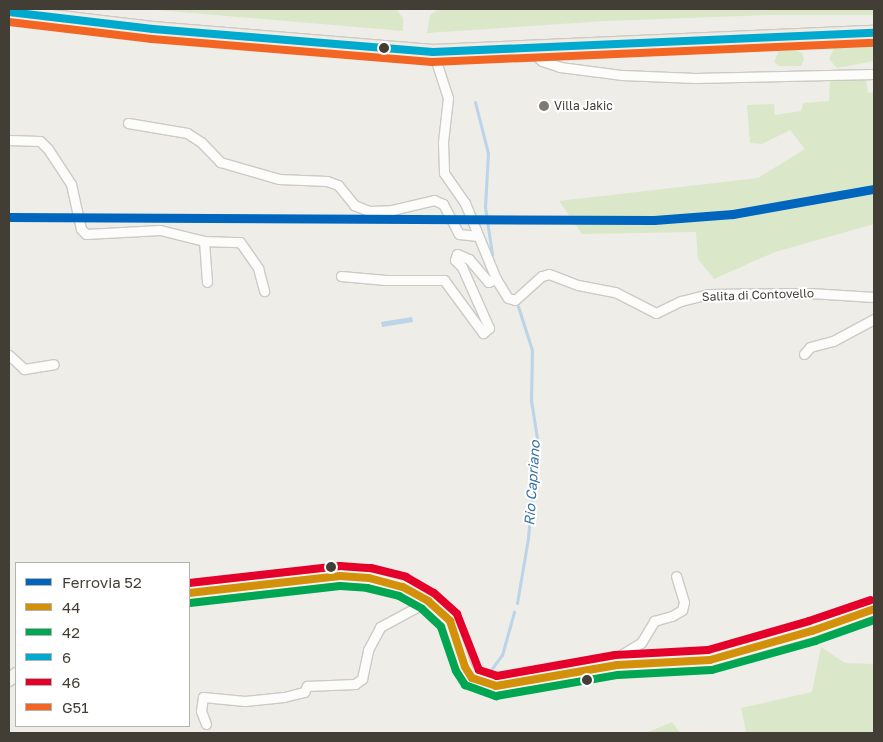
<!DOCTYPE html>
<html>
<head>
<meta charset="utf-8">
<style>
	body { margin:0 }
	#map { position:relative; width:883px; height:742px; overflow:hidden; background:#eeede7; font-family:"Golos Text",sans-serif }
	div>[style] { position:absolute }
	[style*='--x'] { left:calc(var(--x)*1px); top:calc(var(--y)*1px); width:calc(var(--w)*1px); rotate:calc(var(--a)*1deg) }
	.green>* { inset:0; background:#dae8c9 }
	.water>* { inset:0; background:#bad4e9 }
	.stream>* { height:3px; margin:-1.5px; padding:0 1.5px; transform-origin:1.5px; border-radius:1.5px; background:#bad4e9 }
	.roads { filter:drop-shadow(1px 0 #cccac5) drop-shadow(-1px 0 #cccac5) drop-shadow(0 1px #cccac5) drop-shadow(0 -1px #cccac5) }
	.minor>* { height:9px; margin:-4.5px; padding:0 4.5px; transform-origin:4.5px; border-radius:4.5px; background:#fcfcfb }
	.secondary>* { height:12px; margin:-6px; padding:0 6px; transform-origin:6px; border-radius:6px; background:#f5f4ee }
	.primary>* { height:14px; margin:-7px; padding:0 7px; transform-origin:7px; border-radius:7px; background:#f0ece3 }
	.bus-1>* { height:8px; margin:-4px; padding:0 4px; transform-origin:4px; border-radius:4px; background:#d3910b }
	.bus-2>* { height:8px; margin:-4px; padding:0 4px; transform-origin:4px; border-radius:4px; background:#00a651 }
	.bus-3>* { height:8px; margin:-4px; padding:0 4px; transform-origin:4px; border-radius:4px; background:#00a9ce }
	.bus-4>* { height:8px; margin:-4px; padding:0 4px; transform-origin:4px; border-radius:4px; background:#e4002b }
	.bus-5>* { height:8px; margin:-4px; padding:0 4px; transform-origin:4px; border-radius:4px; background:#f26522 }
	.rail-1>* { height:9px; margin:-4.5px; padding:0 4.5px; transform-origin:4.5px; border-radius:4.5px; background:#0065bd }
	.dots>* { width:14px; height:14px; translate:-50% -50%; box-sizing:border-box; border:2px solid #fff; border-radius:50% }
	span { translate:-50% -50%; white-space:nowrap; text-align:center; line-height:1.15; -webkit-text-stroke:4px #fff; paint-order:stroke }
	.poi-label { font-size:12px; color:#433e35 }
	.left { translate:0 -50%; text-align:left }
	.street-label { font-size:12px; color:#433e35 }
	.water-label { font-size:14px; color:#3671a6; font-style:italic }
	.frame { position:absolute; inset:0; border:10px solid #433e35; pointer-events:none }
	.legend { position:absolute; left:15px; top:562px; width:175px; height:165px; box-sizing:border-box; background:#fff; border:1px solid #b4b2ae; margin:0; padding:6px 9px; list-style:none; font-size:15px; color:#433e35 }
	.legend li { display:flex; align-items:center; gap:10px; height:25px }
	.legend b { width:25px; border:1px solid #b4b2ae }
</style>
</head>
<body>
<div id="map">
	<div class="green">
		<i style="clip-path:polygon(145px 9px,396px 9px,403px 18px,403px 31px)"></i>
		<i style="clip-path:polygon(439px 9px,874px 9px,874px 15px,770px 15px,606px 21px,427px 33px,430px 15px)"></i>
		<i style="clip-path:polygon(874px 46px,874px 61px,837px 68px,829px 59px,834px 48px)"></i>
		<i style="clip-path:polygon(794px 50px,802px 53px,804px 59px,801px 66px,779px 66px,774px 62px,779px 51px)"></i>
		<i style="clip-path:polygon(830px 80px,866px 80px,868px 93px,874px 92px,874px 224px,775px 252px,714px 279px,698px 259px,696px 232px,582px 234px,559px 201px,758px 178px,805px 149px,790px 130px,762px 144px,750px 143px,747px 105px,774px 104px,775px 115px,801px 111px,803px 103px,829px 101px)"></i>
		<i style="clip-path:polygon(821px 647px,845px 663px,874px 664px,874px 733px,743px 733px,746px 732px,741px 708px,812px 692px)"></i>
		<i style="clip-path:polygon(672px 722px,680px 733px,646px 733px)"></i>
	</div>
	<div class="water">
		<i style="clip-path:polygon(412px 317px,413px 322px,382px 327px,381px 322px)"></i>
	</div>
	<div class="stream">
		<i style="--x:475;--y:102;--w:53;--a:75.7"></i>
		<i style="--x:488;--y:153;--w:54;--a:93.2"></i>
		<i style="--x:485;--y:207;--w:48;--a:81.5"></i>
		<i style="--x:517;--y:603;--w:66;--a:-80.4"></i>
		<i style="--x:528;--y:538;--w:100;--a:-84.9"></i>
		<i style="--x:537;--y:438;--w:37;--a:-99"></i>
		<i style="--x:531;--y:401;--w:51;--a:-88.9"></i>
		<i style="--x:532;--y:350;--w:46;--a:-107.7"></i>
		<i style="--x:485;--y:678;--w:29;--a:-54"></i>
		<i style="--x:502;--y:655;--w:45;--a:-74.4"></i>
	</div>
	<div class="roads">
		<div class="minor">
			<i style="--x:527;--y:48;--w:20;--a:41"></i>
			<i style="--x:542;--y:61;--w:19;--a:18"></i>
			<i style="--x:560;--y:67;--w:63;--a:7.4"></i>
			<i style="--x:622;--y:75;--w:73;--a:2.4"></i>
			<i style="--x:695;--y:78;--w:179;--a:-1.3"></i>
			<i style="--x:433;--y:52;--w:48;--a:71.9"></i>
			<i style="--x:448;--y:98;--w:44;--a:96.5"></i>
			<i style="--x:443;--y:142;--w:31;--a:88"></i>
			<i style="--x:444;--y:173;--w:37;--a:55"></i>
			<i style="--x:465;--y:203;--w:82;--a:67.8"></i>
			<i style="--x:496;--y:279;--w:22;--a:58"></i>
			<i style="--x:508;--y:298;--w:7;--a:16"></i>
			<i style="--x:515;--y:300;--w:36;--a:-42"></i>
			<i style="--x:542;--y:276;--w:7;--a:-16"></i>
			<i style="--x:549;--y:274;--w:31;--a:21"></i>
			<i style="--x:578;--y:285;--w:38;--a:11"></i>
			<i style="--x:615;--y:292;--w:46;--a:27.1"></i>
			<i style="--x:656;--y:313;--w:28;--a:-26"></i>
			<i style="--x:681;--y:301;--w:29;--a:-14"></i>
			<i style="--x:709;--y:294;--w:101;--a:-0.6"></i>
			<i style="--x:810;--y:293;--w:64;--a:3.6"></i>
			<i style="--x:128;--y:123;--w:60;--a:9.6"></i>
			<i style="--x:187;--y:133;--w:17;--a:33"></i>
			<i style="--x:201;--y:142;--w:28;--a:46"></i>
			<i style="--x:220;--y:162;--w:61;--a:16.1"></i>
			<i style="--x:279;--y:179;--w:48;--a:2.4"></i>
			<i style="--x:327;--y:181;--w:12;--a:20"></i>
			<i style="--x:338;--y:185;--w:26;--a:51"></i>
			<i style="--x:354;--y:205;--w:16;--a:22"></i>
			<i style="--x:369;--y:211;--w:23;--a:-2"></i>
			<i style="--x:392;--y:210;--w:43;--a:-13.4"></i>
			<i style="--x:434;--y:200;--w:10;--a:24"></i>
			<i style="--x:443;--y:204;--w:34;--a:62"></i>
			<i style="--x:459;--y:234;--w:19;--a:6"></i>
			<i style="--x:9;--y:140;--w:31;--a:2"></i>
			<i style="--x:40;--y:141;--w:11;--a:45"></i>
			<i style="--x:48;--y:149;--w:42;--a:56.7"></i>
			<i style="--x:71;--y:184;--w:46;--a:77.5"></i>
			<i style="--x:81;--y:229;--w:7;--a:45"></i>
			<i style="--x:86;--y:234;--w:74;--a:-3.1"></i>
			<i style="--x:160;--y:230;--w:45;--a:14"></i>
			<i style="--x:204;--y:241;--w:36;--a:2"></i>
			<i style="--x:240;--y:242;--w:32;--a:55"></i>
			<i style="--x:258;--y:268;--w:24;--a:75"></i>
			<i style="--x:204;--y:241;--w:41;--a:85.8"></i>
			<i style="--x:341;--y:276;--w:45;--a:5.1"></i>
			<i style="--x:386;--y:280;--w:58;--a:0"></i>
			<i style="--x:444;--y:280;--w:66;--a:53.7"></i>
			<i style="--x:483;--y:333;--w:8;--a:-40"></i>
			<i style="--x:489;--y:328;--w:67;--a:-113.9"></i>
			<i style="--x:462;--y:267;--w:10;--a:-135"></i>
			<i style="--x:455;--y:260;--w:6;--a:-72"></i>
			<i style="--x:457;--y:254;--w:13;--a:23"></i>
			<i style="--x:469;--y:259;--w:30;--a:50"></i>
			<i style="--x:488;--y:282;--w:9;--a:-21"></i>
			<i style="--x:804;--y:354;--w:9;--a:-49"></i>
			<i style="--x:810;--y:347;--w:24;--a:-15"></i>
			<i style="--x:833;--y:341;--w:47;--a:-28.2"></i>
			<i style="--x:9;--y:355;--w:21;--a:43"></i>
			<i style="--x:24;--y:369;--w:30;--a:-9"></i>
			<i style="--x:617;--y:665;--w:9;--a:-77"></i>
			<i style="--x:619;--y:656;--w:26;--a:-31"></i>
			<i style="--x:641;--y:643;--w:26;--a:-59"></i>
			<i style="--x:654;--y:621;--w:19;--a:-16"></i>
			<i style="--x:672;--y:616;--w:12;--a:-31"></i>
			<i style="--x:682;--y:610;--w:8;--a:-76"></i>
			<i style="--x:684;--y:602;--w:27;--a:-107"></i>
			<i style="--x:206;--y:724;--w:14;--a:-111"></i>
			<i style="--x:201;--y:711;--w:14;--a:-82"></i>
			<i style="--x:203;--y:697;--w:42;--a:5.4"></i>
			<i style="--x:245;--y:701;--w:39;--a:-6"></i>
			<i style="--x:284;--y:697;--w:21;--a:-14"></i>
			<i style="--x:304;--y:692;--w:7;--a:-63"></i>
			<i style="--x:307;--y:686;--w:48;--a:-2.4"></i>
			<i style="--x:355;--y:684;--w:9;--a:-36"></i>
			<i style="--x:362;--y:679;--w:30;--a:-78"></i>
			<i style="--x:368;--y:650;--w:26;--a:-62"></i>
			<i style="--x:380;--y:627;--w:55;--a:-28.4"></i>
		</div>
		<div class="secondary">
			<i style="--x:189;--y:593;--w:152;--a:-6.4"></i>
			<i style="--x:340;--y:576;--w:29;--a:4"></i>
			<i style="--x:369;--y:578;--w:35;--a:15"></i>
			<i style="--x:403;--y:587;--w:29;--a:29"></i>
			<i style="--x:428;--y:601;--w:30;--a:42"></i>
			<i style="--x:450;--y:621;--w:48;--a:71.9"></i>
			<i style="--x:465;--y:667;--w:13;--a:58"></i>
			<i style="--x:472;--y:678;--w:25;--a:18"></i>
			<i style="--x:496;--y:686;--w:123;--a:-9.8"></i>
			<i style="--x:617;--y:665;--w:93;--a:-3.1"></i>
			<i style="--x:710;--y:660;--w:106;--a:-15.9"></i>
			<i style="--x:812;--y:631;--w:66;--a:-19.5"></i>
			<i style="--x:9;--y:680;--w:9;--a:-41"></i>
		</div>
		<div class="primary">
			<i style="--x:9;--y:12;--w:145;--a:6.7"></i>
			<i style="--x:153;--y:29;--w:281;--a:4.7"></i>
			<i style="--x:433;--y:52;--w:441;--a:-2.5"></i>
		</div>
	</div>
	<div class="bus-1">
		<i style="--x:189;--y:593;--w:152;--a:-6.4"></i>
		<i style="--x:340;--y:576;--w:29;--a:4"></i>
		<i style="--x:369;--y:578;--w:35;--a:15"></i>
		<i style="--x:403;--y:587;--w:29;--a:29"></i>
		<i style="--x:428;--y:601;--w:30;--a:42"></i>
		<i style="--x:450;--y:621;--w:48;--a:71.9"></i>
		<i style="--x:465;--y:667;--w:13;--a:58"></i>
		<i style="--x:472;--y:678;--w:25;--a:18"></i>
		<i style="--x:496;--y:686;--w:123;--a:-9.8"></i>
		<i style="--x:617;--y:665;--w:93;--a:-3.1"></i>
		<i style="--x:710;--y:660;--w:106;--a:-15.9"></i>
		<i style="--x:812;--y:631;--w:66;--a:-19.5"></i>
	</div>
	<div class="bus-2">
		<i style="--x:190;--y:603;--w:151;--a:-6.5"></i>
		<i style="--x:340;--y:586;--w:27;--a:4"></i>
		<i style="--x:367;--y:588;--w:33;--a:14"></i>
		<i style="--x:399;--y:596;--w:26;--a:29"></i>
		<i style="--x:422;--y:609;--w:26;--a:43"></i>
		<i style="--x:441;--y:627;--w:46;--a:71.2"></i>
		<i style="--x:456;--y:671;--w:17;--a:57"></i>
		<i style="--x:465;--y:685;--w:33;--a:20"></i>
		<i style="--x:496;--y:696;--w:124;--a:-9.8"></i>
		<i style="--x:618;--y:675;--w:94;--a:-3"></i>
		<i style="--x:712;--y:670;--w:107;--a:-15.7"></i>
		<i style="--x:815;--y:641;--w:63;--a:-19.6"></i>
	</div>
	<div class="bus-3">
		<i style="--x:9;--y:12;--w:145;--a:6.7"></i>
		<i style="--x:153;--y:29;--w:281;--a:4.7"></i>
		<i style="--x:433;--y:52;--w:441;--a:-2.5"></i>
	</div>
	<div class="bus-4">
		<i style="--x:189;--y:583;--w:152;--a:-6.4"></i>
		<i style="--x:340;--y:566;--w:31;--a:4"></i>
		<i style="--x:371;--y:568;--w:36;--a:14"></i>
		<i style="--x:406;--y:577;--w:32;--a:30"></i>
		<i style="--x:434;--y:593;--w:31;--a:42"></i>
		<i style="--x:457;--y:614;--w:60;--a:68.6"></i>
		<i style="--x:479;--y:670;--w:19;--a:18"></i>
		<i style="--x:497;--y:676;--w:120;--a:-10.1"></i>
		<i style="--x:615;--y:655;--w:93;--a:-3.1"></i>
		<i style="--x:708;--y:650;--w:105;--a:-16"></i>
		<i style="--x:809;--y:621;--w:65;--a:-18.7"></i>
	</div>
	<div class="bus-5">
		<i style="--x:9;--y:22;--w:144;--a:6.8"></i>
		<i style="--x:152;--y:39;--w:281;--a:4.7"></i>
		<i style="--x:432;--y:62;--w:442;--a:-2.5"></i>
	</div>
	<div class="rail-1">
		<i style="--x:9;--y:217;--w:645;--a:0.27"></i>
		<i style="--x:654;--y:220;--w:79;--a:-4.3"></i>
		<i style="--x:733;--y:214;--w:143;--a:-10.1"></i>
	</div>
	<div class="dots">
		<i style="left:384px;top:48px;background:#433e35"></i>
		<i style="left:544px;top:106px;background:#7f7b73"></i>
		<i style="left:331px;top:567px;background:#433e35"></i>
		<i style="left:587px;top:680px;background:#433e35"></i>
	</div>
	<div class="poi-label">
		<span class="left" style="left:554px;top:106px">Villa Jakic</span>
	</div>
	<div class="street-label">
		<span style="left:758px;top:295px;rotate:-2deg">Salita di Contovello</span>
	</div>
	<div class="water-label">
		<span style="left:532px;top:483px;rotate:-86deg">Rio Capriano</span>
	</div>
	<div class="frame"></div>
	<ul class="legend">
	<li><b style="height:6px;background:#0065bd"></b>Ferrovia 52</li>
	<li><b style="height:6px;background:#d3910b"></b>44</li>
	<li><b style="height:6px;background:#00a651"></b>42</li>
	<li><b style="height:6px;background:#00a9ce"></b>6</li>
	<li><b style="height:6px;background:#e4002b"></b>46</li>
	<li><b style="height:6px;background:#f26522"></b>G51</li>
	</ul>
</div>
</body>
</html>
